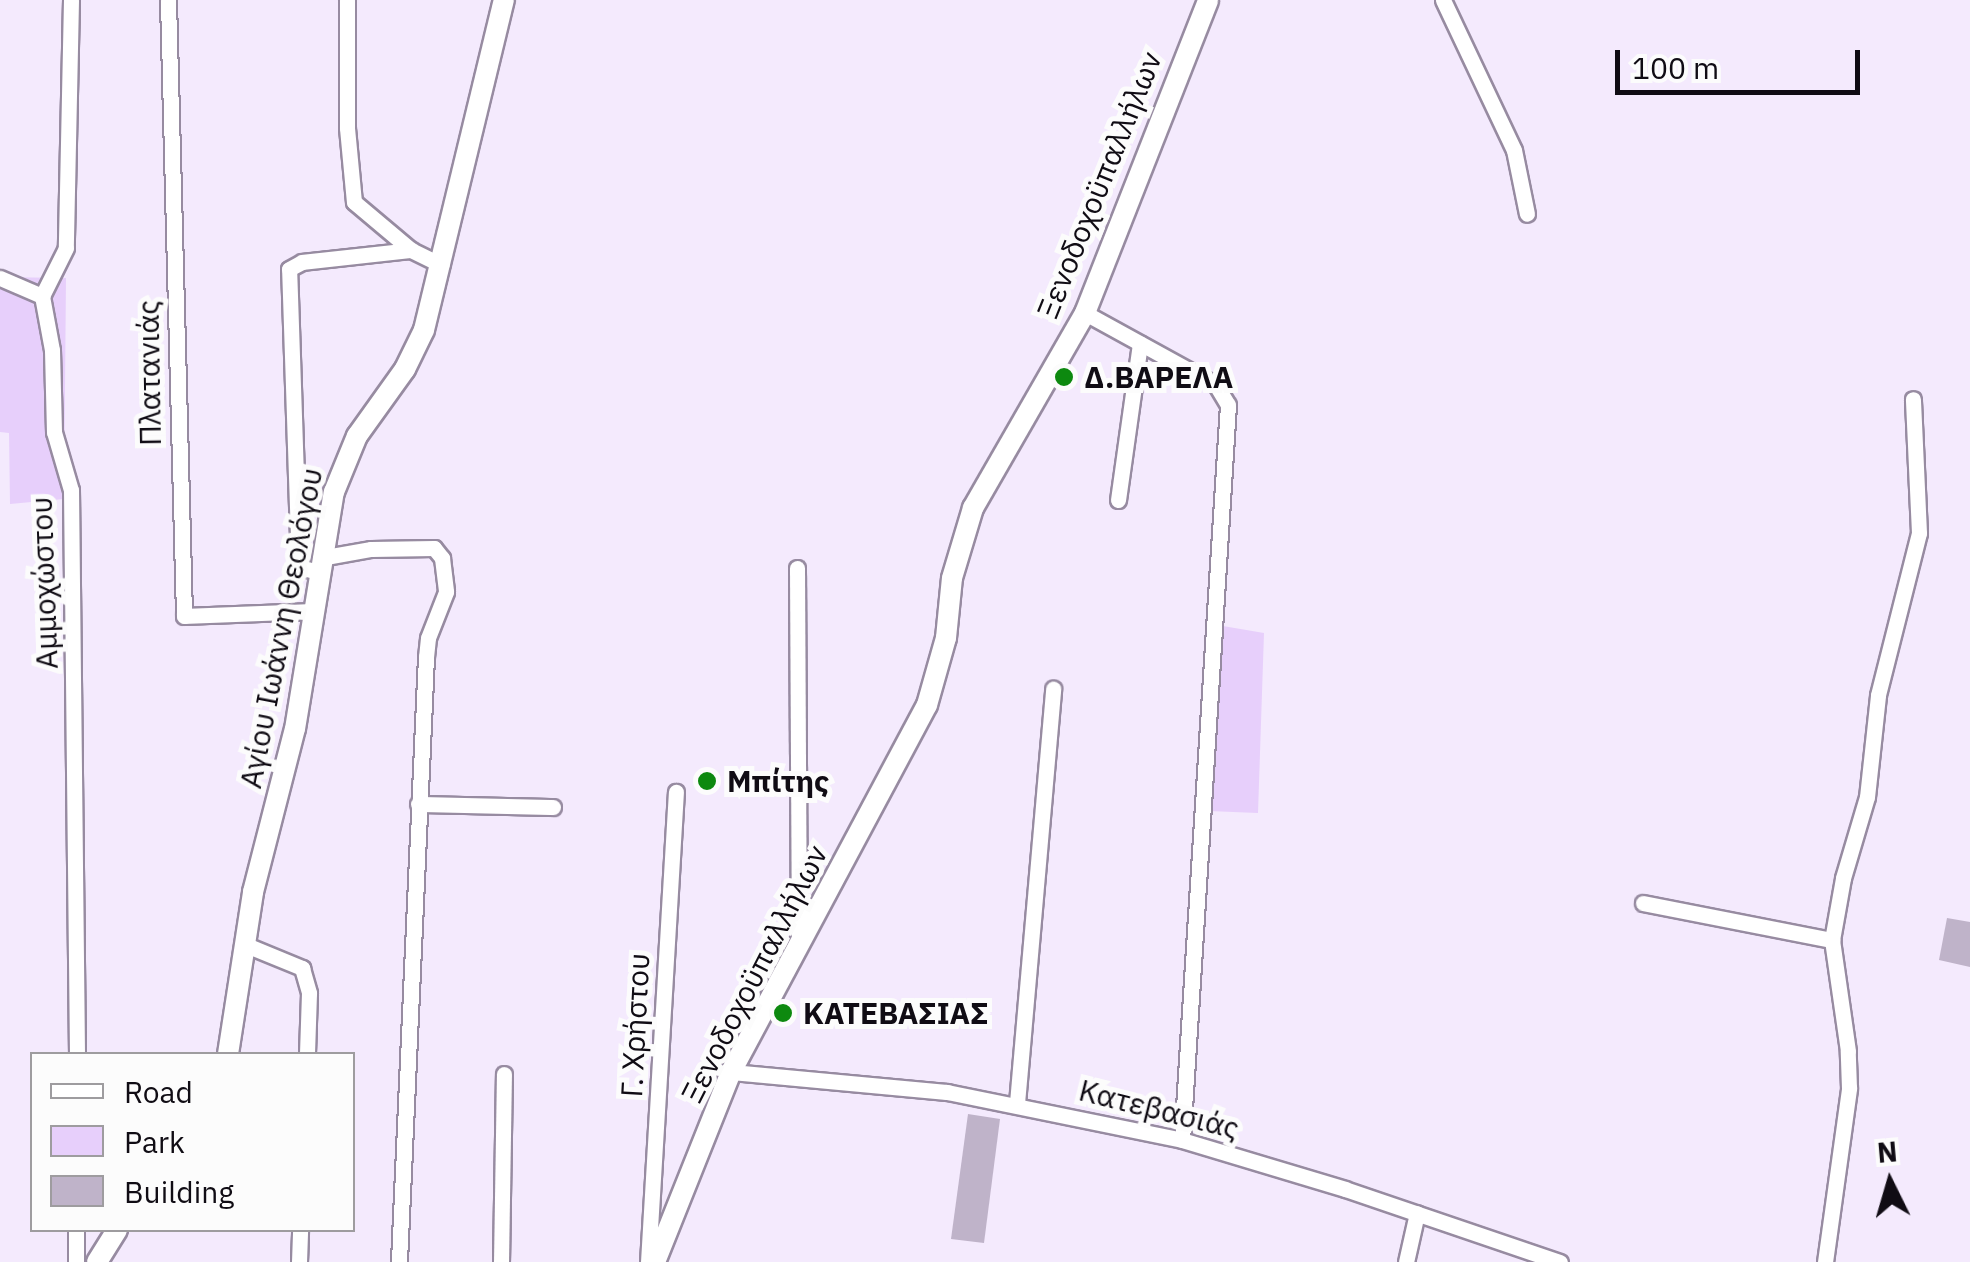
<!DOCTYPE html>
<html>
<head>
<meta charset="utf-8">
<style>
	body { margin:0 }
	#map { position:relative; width:1970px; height:1262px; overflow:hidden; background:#f4eafd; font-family:"IBM Plex Sans",sans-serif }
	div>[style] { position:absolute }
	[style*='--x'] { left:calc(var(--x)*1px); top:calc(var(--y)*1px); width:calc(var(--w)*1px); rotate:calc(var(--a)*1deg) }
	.green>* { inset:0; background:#e7cffb }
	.building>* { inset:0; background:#bfb3c9 }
	.roads { filter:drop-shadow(2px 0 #978ba1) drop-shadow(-2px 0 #978ba1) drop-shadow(0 2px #978ba1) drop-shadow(0 -2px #978ba1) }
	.minor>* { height:15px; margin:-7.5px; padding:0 7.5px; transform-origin:7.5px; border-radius:7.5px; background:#fff }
	.tertiary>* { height:20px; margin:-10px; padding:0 10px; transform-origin:10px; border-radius:10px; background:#fff }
	.dots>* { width:28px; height:28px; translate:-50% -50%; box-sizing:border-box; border:5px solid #fcfcfc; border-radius:50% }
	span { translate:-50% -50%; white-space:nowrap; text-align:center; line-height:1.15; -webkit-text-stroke:10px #fcfcfc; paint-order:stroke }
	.street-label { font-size:30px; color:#100c14 }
	.poi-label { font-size:30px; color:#100c14; font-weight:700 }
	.left { translate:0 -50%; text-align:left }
	.legend { position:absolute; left:30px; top:1052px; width:325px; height:180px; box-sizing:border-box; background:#fcfcfc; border:2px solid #9e9c9f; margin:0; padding:12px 18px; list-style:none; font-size:30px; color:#100c14 }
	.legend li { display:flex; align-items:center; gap:20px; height:50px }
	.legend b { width:50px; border:2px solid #9e9c9f }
	.north { position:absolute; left:1840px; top:1132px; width:100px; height:100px; -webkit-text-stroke:8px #fcfcfc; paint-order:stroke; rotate:355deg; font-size:28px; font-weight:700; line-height:40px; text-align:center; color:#100c14 }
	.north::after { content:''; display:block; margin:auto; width:35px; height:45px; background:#100c14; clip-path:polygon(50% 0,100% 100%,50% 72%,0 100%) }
	.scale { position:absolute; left:1615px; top:50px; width:245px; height:45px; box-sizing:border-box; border:5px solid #100c14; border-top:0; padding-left:12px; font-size:30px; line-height:35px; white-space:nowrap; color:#100c14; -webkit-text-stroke:8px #fcfcfc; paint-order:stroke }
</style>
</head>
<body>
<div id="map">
	<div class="green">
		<i style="clip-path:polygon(0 277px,66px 278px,64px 499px,10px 504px,9px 433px,0 432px)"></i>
		<i style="clip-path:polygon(1217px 625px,1264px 633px,1258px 813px,1209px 811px)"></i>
	</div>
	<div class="building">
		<i style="clip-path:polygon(1947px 918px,1970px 922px,1970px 967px,1939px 960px)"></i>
		<i style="clip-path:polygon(968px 1114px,1000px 1119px,984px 1243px,951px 1239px)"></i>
	</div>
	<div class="roads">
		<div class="minor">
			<i style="--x:71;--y:0;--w:248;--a:91.2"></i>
			<i style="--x:66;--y:248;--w:54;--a:116.6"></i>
			<i style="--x:42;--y:296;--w:55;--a:79.5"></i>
			<i style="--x:52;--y:350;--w:82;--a:88.6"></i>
			<i style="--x:54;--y:432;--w:60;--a:73.7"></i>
			<i style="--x:71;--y:490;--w:564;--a:89.39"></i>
			<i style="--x:168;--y:0;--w:616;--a:88.51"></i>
			<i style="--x:184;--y:616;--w:128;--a:-2.2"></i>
			<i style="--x:347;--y:0;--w:128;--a:90"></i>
			<i style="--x:347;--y:128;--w:74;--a:84.6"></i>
			<i style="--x:354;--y:202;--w:75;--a:40.1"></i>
			<i style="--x:411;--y:250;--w:34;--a:26"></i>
			<i style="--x:1443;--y:0;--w:166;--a:64.7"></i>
			<i style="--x:1514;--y:150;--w:65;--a:78.5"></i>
			<i style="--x:0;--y:278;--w:46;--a:23.2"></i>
			<i style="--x:1085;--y:313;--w:149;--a:28.8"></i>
			<i style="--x:1216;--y:385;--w:23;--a:59"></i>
			<i style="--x:1228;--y:405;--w:736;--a:93.58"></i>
			<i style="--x:1118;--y:500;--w:158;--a:-82"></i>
			<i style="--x:320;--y:558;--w:52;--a:-10"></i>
			<i style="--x:371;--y:549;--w:63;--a:-0.9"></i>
			<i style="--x:434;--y:548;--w:13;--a:51"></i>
			<i style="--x:442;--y:558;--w:34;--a:83"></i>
			<i style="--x:446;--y:592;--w:49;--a:111.4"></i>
			<i style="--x:428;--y:638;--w:19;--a:96"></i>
			<i style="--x:426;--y:657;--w:606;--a:92.56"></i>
			<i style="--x:797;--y:568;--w:376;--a:89.7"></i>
			<i style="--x:318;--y:572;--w:20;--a:-165"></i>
			<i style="--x:299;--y:567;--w:298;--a:-91.9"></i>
			<i style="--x:289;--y:269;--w:15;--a:-28"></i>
			<i style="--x:302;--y:262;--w:110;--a:-6.3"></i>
			<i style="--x:418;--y:804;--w:135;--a:1.3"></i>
			<i style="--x:1643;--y:903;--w:193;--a:11.1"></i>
			<i style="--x:246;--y:945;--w:61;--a:22.3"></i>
			<i style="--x:302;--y:968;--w:26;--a:74"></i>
			<i style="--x:309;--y:993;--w:61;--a:91.9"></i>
			<i style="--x:731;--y:1072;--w:217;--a:5.3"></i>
			<i style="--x:947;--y:1092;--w:240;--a:11.5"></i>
			<i style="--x:1182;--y:1140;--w:170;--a:16.7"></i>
			<i style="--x:1345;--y:1189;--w:227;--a:18.8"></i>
			<i style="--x:1017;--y:1103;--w:416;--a:-85"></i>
			<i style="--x:76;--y:1262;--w:32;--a:-90"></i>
			<i style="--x:299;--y:1262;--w:32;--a:-88"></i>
			<i style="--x:501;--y:1262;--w:188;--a:-89.1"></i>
			<i style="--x:648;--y:1262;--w:471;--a:-86.6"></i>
			<i style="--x:1406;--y:1262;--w:50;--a:-77.3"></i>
			<i style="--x:1825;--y:1262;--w:176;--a:-82.1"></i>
			<i style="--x:1849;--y:1088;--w:37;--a:-92"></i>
			<i style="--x:1848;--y:1051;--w:112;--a:-98.2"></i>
			<i style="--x:1832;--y:940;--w:63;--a:-79.9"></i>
			<i style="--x:1843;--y:878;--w:84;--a:-73.5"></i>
			<i style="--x:1867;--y:797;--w:103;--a:-83.8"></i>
			<i style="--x:1878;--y:695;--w:167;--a:-75.8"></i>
			<i style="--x:1919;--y:533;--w:134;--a:-92.6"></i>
		</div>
		<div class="tertiary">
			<i style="--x:228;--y:1054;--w:164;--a:-81.2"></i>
			<i style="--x:253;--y:892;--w:168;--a:-75.6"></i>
			<i style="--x:295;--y:729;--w:240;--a:-80.7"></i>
			<i style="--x:334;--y:492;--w:61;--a:-67.7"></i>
			<i style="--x:357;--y:436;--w:82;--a:-54.4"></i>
			<i style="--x:405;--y:369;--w:43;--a:-64"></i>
			<i style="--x:424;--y:330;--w:340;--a:-76.4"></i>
			<i style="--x:97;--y:1262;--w:38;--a:-58"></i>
			<i style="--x:655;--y:1262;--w:205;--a:-68.2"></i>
			<i style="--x:731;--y:1072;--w:416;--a:-61.9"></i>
			<i style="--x:927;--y:705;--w:70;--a:-74.2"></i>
			<i style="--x:946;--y:638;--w:60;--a:-84.3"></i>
			<i style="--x:952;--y:578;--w:73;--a:-73.3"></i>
			<i style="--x:973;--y:508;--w:225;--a:-60.1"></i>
			<i style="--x:1085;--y:313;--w:336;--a:-68.5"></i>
		</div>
	</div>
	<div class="dots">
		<i style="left:1064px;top:377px;background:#0d890f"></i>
		<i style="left:707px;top:781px;background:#0d890f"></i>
		<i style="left:783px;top:1013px;background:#0d890f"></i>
	</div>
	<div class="street-label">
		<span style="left:1099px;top:185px;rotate:-68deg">Ξενοδοχοϋπαλλήλων</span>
		<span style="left:149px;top:373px;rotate:-91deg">Πλατανιάς</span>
		<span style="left:44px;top:583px;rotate:-92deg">Αμμοχώστου</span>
		<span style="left:281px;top:628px;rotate:-79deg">Αγίου Ιωάννη Θεολόγου</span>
		<span style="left:754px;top:974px;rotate:-63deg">Ξενοδοχοϋπαλλήλων</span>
		<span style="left:635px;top:1025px;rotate:-87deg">Γ. Χρήστου</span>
		<span style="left:1159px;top:1109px;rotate:14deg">Κατεβασιάς</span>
	</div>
	<div class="poi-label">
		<span class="left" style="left:1084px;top:377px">Δ.ΒΑΡΕΛΑ</span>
		<span class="left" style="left:727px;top:781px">Μπίτης</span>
		<span class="left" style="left:803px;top:1013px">ΚΑΤΕΒΑΣΙΑΣ</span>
	</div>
	<ul class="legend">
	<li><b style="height:12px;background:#fff"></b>Road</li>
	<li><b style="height:28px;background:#e7cffb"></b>Park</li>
	<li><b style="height:28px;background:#bfb3c9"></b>Building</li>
	</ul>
	<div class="north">N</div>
	<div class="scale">100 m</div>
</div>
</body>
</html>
